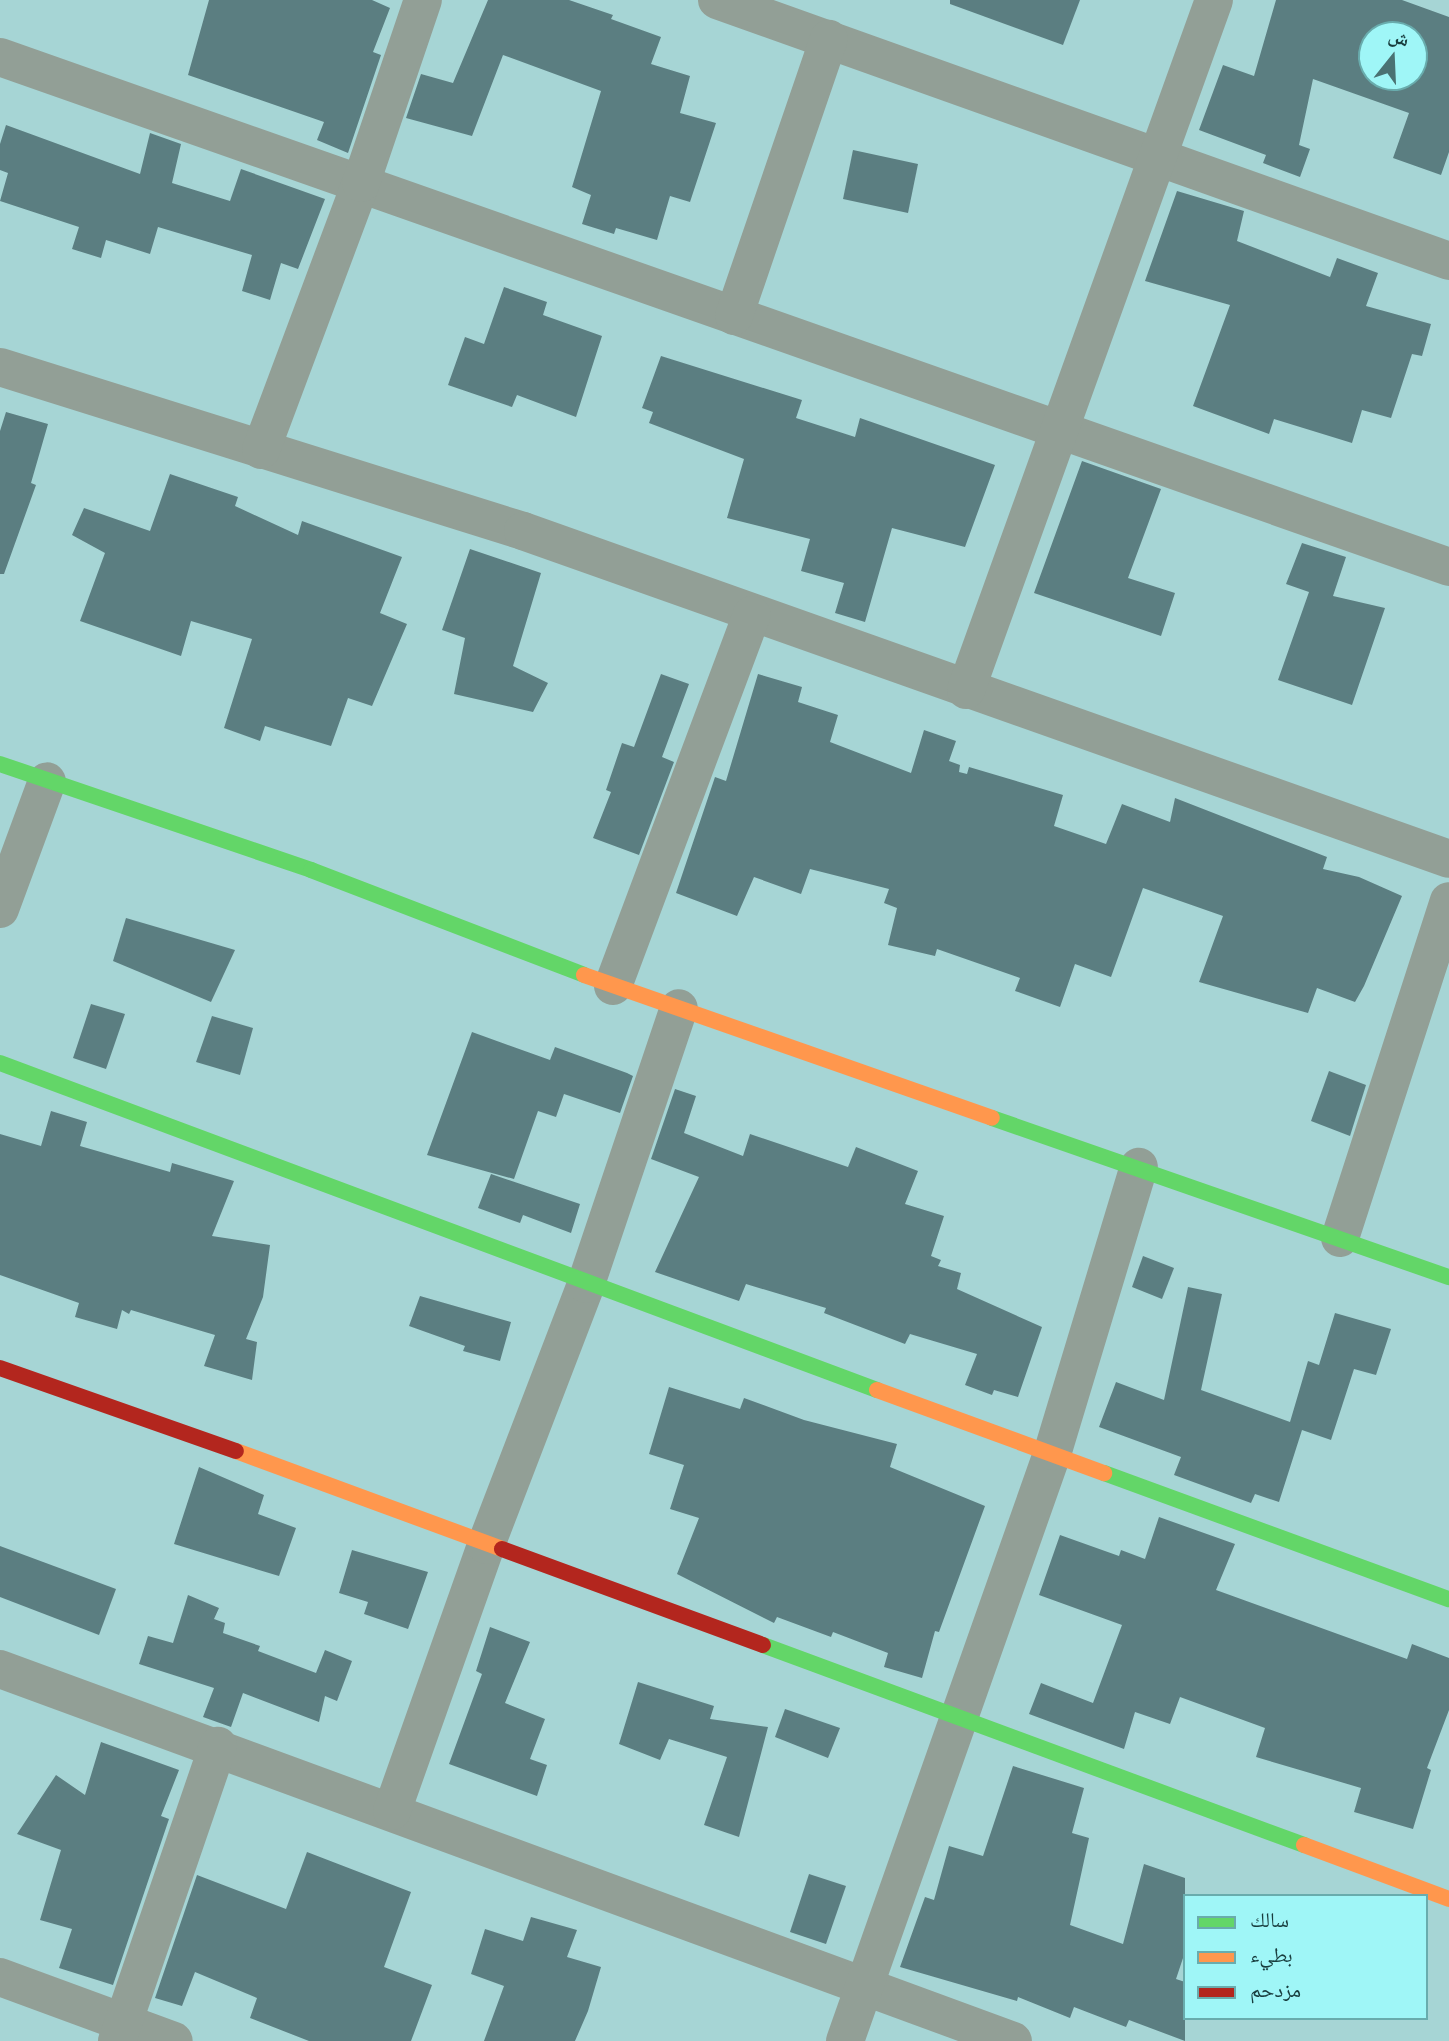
<!DOCTYPE html>
<html>
<head>
<meta charset="utf-8">
<style>
	body { margin:0 }
	#map { position:relative; width:1449px; height:2041px; overflow:hidden; background:#a6d5d5; font-family:"Space Grotesk","Noto Naskh Arabic",sans-serif }
	div>[style] { position:absolute }
	[style*='--x'] { left:calc(var(--x)*1px); top:calc(var(--y)*1px); width:calc(var(--w)*1px); rotate:calc(var(--a)*1deg) }
	.building>* { inset:0; background:#5b7e81 }
	.street>* { height:38px; margin:-19px; padding:0 19px; transform-origin:19px; border-radius:19px; background:#929f96 }
	.fast>* { height:16px; margin:-8px; padding:0 8px; transform-origin:8px; border-radius:8px; background:#63d668 }
	.slow>* { height:16px; margin:-8px; padding:0 8px; transform-origin:8px; border-radius:8px; background:#ff974d }
	.jam>* { height:16px; margin:-8px; padding:0 8px; transform-origin:8px; border-radius:8px; background:#b3261e }
	span { translate:-50% -50%; white-space:nowrap; text-align:center; line-height:1.15; -webkit-text-stroke:7px #9ff6f7; paint-order:stroke }
	.legend { position:absolute; left:1183px; top:1894px; width:245px; height:126px; box-sizing:border-box; background:#9ff6f7; border:2px solid #69acad; margin:0; padding:9px 12px; list-style:none; font-size:21px; color:#193d3e }
	.legend li { display:flex; align-items:center; gap:14px; height:35px }
	.legend b { width:35px; border:2px solid #69acad }
	.north { position:absolute; left:1358px; top:21px; width:70px; height:70px; box-sizing:border-box; background:#9ff6f7; border:2px solid #69acad; border-radius:50%; rotate:18deg; font-size:19px; font-weight:700; line-height:28px; text-align:center; color:#193d3e }
	.north::after { content:''; display:block; margin:auto; width:24px; height:32px; background:#4a7273; clip-path:polygon(50% 0,100% 100%,50% 72%,0 100%) }
</style>
</head>
<body>
<div id="map">
	<div class="building">
		<i style="clip-path:polygon(209px 0,372px 0,390px 8px,373px 52px,381px 55px,348px 153px,317px 140px,324px 122px,188px 75px)"></i>
		<i style="clip-path:polygon(488px 0,569px 0,613px 15px,611px 19px,661px 37px,651px 64px,690px 76px,680px 113px,716px 123px,690px 202px,670px 196px,657px 240px,616px 228px,614px 234px,582px 224px,591px 195px,572px 187px,601px 91px,503px 55px,472px 136px,406px 118px,421px 74px,453px 83px)"></i>
		<i style="clip-path:polygon(950px 0,1080px 0,1063px 45px,950px 4px)"></i>
		<i style="clip-path:polygon(evenodd,1276px 0,1402px 0,1449px 17px,1449px 152px,1441px 175px,1393px 158px,1409px 113px,1313px 79px,1299px 145px,1310px 149px,1300px 177px,1263px 163px,1266px 155px,1199px 130px,1223px 65px,1254px 76px,1276px 0,1372px 35px,1414px 35px,1414px 77px,1372px 77px,1372px 35px)"></i>
		<i style="clip-path:polygon(6px 125px,140px 174px,150px 133px,181px 144px,172px 183px,230px 201px,241px 169px,325px 199px,298px 269px,281px 263px,270px 300px,242px 291px,252px 255px,158px 227px,150px 254px,106px 240px,101px 258px,72px 249px,79px 227px,0 201px,8px 173px,0 170px,0 144px)"></i>
		<i style="clip-path:polygon(853px 150px,918px 164px,908px 213px,843px 199px)"></i>
		<i style="clip-path:polygon(1177px 191px,1244px 211px,1237px 241px,1330px 277px,1337px 258px,1378px 273px,1366px 306px,1431px 324px,1422px 356px,1412px 354px,1391px 418px,1362px 410px,1352px 443px,1274px 419px,1269px 434px,1193px 406px,1230px 305px,1145px 281px)"></i>
		<i style="clip-path:polygon(504px 287px,547px 302px,543px 315px,602px 336px,576px 417px,517px 395px,512px 407px,448px 385px,465px 337px,484px 344px)"></i>
		<i style="clip-path:polygon(661px 356px,802px 400px,796px 418px,855px 437px,860px 418px,995px 465px,965px 547px,892px 528px,865px 622px,835px 613px,844px 583px,801px 571px,810px 539px,727px 518px,744px 459px,649px 423px,653px 412px,642px 408px)"></i>
		<i style="clip-path:polygon(6px 412px,48px 424px,31px 483px,36px 485px,4px 574px,0 574px,0 431px)"></i>
		<i style="clip-path:polygon(1082px 461px,1161px 489px,1128px 578px,1175px 593px,1161px 636px,1034px 593px)"></i>
		<i style="clip-path:polygon(170px 474px,238px 497px,235px 506px,298px 535px,302px 521px,402px 557px,380px 613px,407px 624px,372px 706px,348px 698px,331px 746px,265px 726px,260px 741px,224px 728px,252px 639px,191px 621px,181px 656px,80px 621px,105px 553px,72px 535px,84px 508px,150px 531px)"></i>
		<i style="clip-path:polygon(1302px 543px,1346px 557px,1333px 596px,1385px 608px,1352px 705px,1278px 680px,1309px 592px,1286px 584px)"></i>
		<i style="clip-path:polygon(470px 549px,541px 573px,513px 666px,548px 683px,533px 712px,454px 694px,465px 638px,442px 630px)"></i>
		<i style="clip-path:polygon(661px 674px,689px 684px,662px 757px,674px 762px,639px 855px,593px 838px,611px 792px,606px 790px,622px 743px,634px 747px)"></i>
		<i style="clip-path:polygon(758px 674px,802px 687px,798px 702px,838px 715px,830px 742px,911px 773px,924px 730px,956px 741px,949px 761px,960px 765px,959px 772px,967px 774px,969px 767px,1063px 795px,1054px 826px,1106px 844px,1122px 804px,1170px 822px,1175px 798px,1327px 857px,1323px 869px,1359px 877px,1402px 896px,1364px 986px,1355px 1002px,1317px 988px,1308px 1013px,1199px 982px,1223px 916px,1143px 888px,1111px 977px,1075px 964px,1060px 1007px,1015px 991px,1020px 978px,937px 949px,935px 956px,888px 945px,897px 908px,884px 903px,889px 889px,810px 869px,801px 894px,754px 877px,737px 916px,676px 893px,715px 777px,726px 781px)"></i>
		<i style="clip-path:polygon(126px 918px,235px 950px,211px 1002px,113px 961px)"></i>
		<i style="clip-path:polygon(91px 1004px,125px 1014px,106px 1069px,73px 1058px)"></i>
		<i style="clip-path:polygon(212px 1016px,253px 1028px,240px 1075px,196px 1062px)"></i>
		<i style="clip-path:polygon(472px 1032px,550px 1060px,555px 1047px,627px 1073px,633px 1076px,620px 1113px,564px 1094px,556px 1117px,538px 1111px,514px 1179px,427px 1155px)"></i>
		<i style="clip-path:polygon(1329px 1071px,1366px 1085px,1350px 1136px,1311px 1121px)"></i>
		<i style="clip-path:polygon(675px 1089px,696px 1096px,684px 1133px,743px 1156px,750px 1134px,848px 1167px,856px 1147px,918px 1171px,905px 1204px,944px 1216px,931px 1256px,941px 1260px,938px 1266px,961px 1273px,957px 1289px,1042px 1327px,1018px 1397px,994px 1390px,992px 1395px,965px 1385px,977px 1354px,910px 1334px,905px 1344px,824px 1313px,826px 1308px,746px 1284px,739px 1301px,655px 1272px,699px 1177px,651px 1159px)"></i>
		<i style="clip-path:polygon(51px 1111px,87px 1122px,80px 1146px,170px 1172px,172px 1163px,234px 1181px,212px 1236px,270px 1245px,263px 1297px,246px 1339px,257px 1342px,252px 1380px,204px 1366px,215px 1335px,131px 1310px,129px 1314px,122px 1310px,117px 1329px,75px 1317px,79px 1303px,0 1275px,0 1134px,41px 1146px)"></i>
		<i style="clip-path:polygon(491px 1174px,580px 1204px,571px 1233px,523px 1215px,520px 1223px,478px 1208px)"></i>
		<i style="clip-path:polygon(1143px 1256px,1174px 1268px,1162px 1299px,1132px 1287px)"></i>
		<i style="clip-path:polygon(1188px 1287px,1222px 1294px,1201px 1390px,1290px 1422px,1308px 1361px,1319px 1365px,1335px 1313px,1391px 1329px,1376px 1375px,1354px 1369px,1331px 1440px,1302px 1430px,1279px 1502px,1255px 1494px,1251px 1503px,1174px 1475px,1181px 1457px,1099px 1427px,1116px 1382px,1164px 1400px)"></i>
		<i style="clip-path:polygon(420px 1296px,511px 1322px,500px 1361px,463px 1351px,465px 1346px,409px 1326px)"></i>
		<i style="clip-path:polygon(669px 1387px,740px 1409px,744px 1398px,804px 1420px,897px 1444px,890px 1467px,985px 1506px,939px 1632px,935px 1631px,922px 1678px,884px 1667px,888px 1653px,833px 1632px,831px 1637px,777px 1617px,774px 1623px,677px 1574px,699px 1518px,670px 1509px,684px 1465px,649px 1454px)"></i>
		<i style="clip-path:polygon(199px 1467px,264px 1495px,258px 1514px,296px 1528px,279px 1576px,174px 1544px)"></i>
		<i style="clip-path:polygon(1159px 1517px,1235px 1544px,1216px 1590px,1407px 1659px,1412px 1644px,1449px 1658px,1449px 1710px,1427px 1768px,1431px 1770px,1413px 1829px,1354px 1812px,1361px 1788px,1256px 1757px,1265px 1728px,1180px 1697px,1170px 1724px,1135px 1712px,1124px 1749px,1029px 1714px,1041px 1683px,1093px 1703px,1122px 1625px,1039px 1595px,1060px 1535px,1119px 1556px,1121px 1550px,1145px 1559px)"></i>
		<i style="clip-path:polygon(0 1546px,116px 1589px,99px 1635px,0 1597px)"></i>
		<i style="clip-path:polygon(352px 1550px,428px 1572px,408px 1629px,364px 1614px,368px 1602px,339px 1593px)"></i>
		<i style="clip-path:polygon(188px 1595px,219px 1608px,214px 1619px,225px 1623px,223px 1633px,260px 1646px,258px 1651px,316px 1673px,325px 1650px,352px 1661px,337px 1701px,325px 1696px,319px 1722px,243px 1693px,231px 1727px,203px 1717px,214px 1688px,139px 1664px,148px 1636px,173px 1643px)"></i>
		<i style="clip-path:polygon(490px 1627px,530px 1642px,505px 1703px,545px 1719px,530px 1759px,547px 1765px,537px 1796px,449px 1764px,482px 1674px,476px 1671px)"></i>
		<i style="clip-path:polygon(638px 1682px,714px 1706px,710px 1719px,768px 1727px,739px 1837px,704px 1825px,727px 1757px,669px 1739px,660px 1760px,619px 1744px)"></i>
		<i style="clip-path:polygon(785px 1709px,840px 1728px,828px 1758px,775px 1737px)"></i>
		<i style="clip-path:polygon(101px 1742px,179px 1770px,161px 1816px,169px 1819px,113px 1985px,59px 1968px,72px 1929px,40px 1920px,61px 1850px,17px 1834px,56px 1775px,85px 1795px)"></i>
		<i style="clip-path:polygon(1013px 1766px,1084px 1788px,1072px 1833px,1089px 1838px,1070px 1925px,1123px 1944px,1144px 1864px,1185px 1878px,1185px 1952px,1176px 1979px,1185px 1982px,1185px 2041px,1129px 2020px,1126px 2027px,1074px 2007px,1070px 2018px,1018px 1997px,1017px 2001px,900px 1967px,925px 1897px,934px 1900px,949px 1846px,983px 1856px)"></i>
		<i style="clip-path:polygon(307px 1852px,411px 1892px,384px 1967px,432px 1985px,411px 2041px,309px 2041px,250px 2018px,257px 1998px,195px 1972px,182px 2006px,155px 1998px,197px 1875px,286px 1909px)"></i>
		<i style="clip-path:polygon(809px 1874px,846px 1886px,826px 1944px,790px 1932px)"></i>
		<i style="clip-path:polygon(531px 1917px,577px 1930px,567px 1957px,601px 1967px,588px 2011px,575px 2041px,484px 2041px,504px 1986px,471px 1974px,485px 1929px,523px 1941px)"></i>
	</div>
	<div class="street">
		<i style="--x:717;--y:0;--w:777;--a:19.62"></i>
		<i style="--x:0;--y:57;--w:1536;--a:19.39"></i>
		<i style="--x:734;--y:316;--w:293;--a:-71.1"></i>
		<i style="--x:0;--y:367;--w:548;--a:17.41"></i>
		<i style="--x:523;--y:531;--w:982;--a:19.5"></i>
		<i style="--x:261;--y:450;--w:285;--a:-69.5"></i>
		<i style="--x:361;--y:183;--w:193;--a:-71.3"></i>
		<i style="--x:966;--y:690;--w:733;--a:-70.23"></i>
		<i style="--x:0;--y:909;--w:136;--a:-69.8"></i>
		<i style="--x:613;--y:986;--w:396;--a:-69.5"></i>
		<i style="--x:1340;--y:1238;--w:354;--a:-72.1"></i>
		<i style="--x:0;--y:1669;--w:1079;--a:20.16"></i>
		<i style="--x:392;--y:1811;--w:282;--a:-70.5"></i>
		<i style="--x:486;--y:1545;--w:280;--a:-69"></i>
		<i style="--x:586;--y:1284;--w:291;--a:-71.4"></i>
		<i style="--x:0;--y:1977;--w:185;--a:20.2"></i>
		<i style="--x:117;--y:2041;--w:312;--a:-71.1"></i>
		<i style="--x:845;--y:2041;--w:626;--a:-70.58"></i>
		<i style="--x:1053;--y:1451;--w:297;--a:-73.2"></i>
	</div>
	<div class="fast">
		<i style="--x:0;--y:764;--w:329;--a:18.8"></i>
		<i style="--x:311;--y:870;--w:292;--a:21"></i>
		<i style="--x:0;--y:1063;--w:936;--a:20.45"></i>
		<i style="--x:992;--y:1118;--w:484;--a:19.2"></i>
		<i style="--x:1104;--y:1473;--w:367;--a:20.1"></i>
		<i style="--x:763;--y:1645;--w:577;--a:20.29"></i>
	</div>
	<div class="slow">
		<i style="--x:584;--y:975;--w:432;--a:19.3"></i>
		<i style="--x:877;--y:1390;--w:242;--a:20.1"></i>
		<i style="--x:236;--y:1451;--w:283;--a:20.2"></i>
		<i style="--x:1304;--y:1845;--w:155;--a:20.4"></i>
	</div>
	<div class="jam">
		<i style="--x:0;--y:1368;--w:250;--a:19.4"></i>
		<i style="--x:502;--y:1549;--w:278;--a:20.2"></i>
	</div>
	<ul class="legend">
	<li><b style="height:9px;background:#63d668"></b>سالك</li>
	<li><b style="height:9px;background:#ff974d"></b>بطيء</li>
	<li><b style="height:9px;background:#b3261e"></b>مزدحم</li>
	</ul>
	<div class="north">ش</div>
</div>
</body>
</html>
